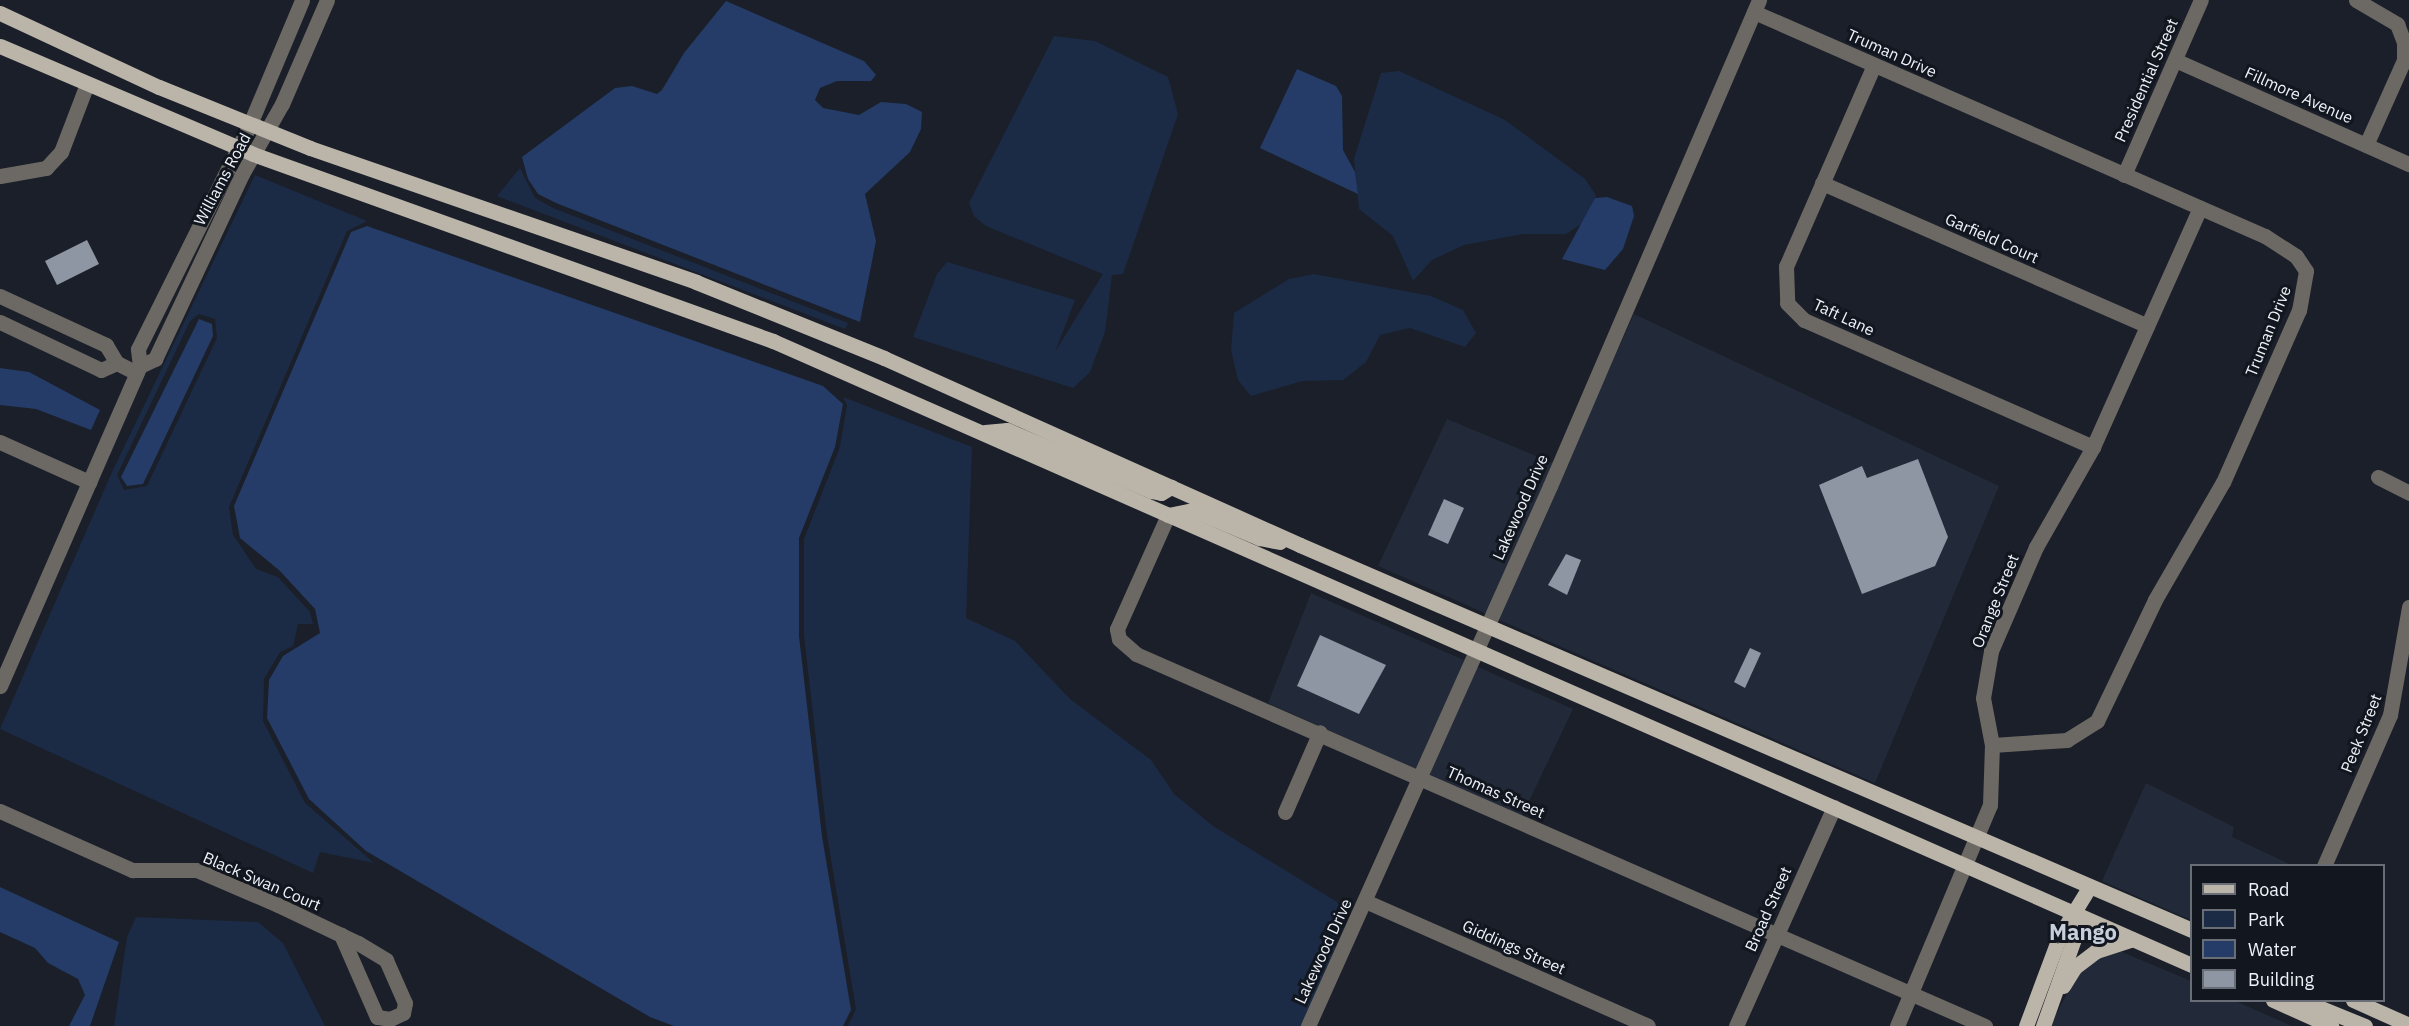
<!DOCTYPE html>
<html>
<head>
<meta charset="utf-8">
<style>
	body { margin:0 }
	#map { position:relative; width:2409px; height:1026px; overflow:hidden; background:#1a1f29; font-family:"IBM Plex Sans",sans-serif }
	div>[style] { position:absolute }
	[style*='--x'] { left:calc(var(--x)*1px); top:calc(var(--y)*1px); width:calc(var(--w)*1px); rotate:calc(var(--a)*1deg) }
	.built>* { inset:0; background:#222a39 }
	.green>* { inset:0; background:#1c2b45 }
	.water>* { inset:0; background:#243c67 }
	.building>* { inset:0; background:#8f96a3 }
	.minor>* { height:15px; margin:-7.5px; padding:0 7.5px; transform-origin:7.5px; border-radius:7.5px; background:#6c6964 }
	.major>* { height:15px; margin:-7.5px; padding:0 7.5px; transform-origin:7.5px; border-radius:7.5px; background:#bbb4a9 }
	span { translate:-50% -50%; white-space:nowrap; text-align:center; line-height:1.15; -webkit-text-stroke:6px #11161f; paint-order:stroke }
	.street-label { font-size:16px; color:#eef2f9 }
	.district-label { font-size:22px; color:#c7cfdc; font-weight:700 }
	.legend { position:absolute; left:2190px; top:864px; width:195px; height:138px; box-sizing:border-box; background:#11161f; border:2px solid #696e76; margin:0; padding:8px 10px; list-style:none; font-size:18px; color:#eef2f9 }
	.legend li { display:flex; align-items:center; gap:12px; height:30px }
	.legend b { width:30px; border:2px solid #696e76 }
</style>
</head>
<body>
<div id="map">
	<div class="built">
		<i style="clip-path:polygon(1634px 314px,1999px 486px,1875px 783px,1497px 619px)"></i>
		<i style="clip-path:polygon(1447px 419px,1553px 463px,1487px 614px,1378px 566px)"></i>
		<i style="clip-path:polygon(1311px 593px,1466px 661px,1418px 770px,1268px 703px)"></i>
		<i style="clip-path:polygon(1476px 666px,1573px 709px,1522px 816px,1429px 774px)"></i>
		<i style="clip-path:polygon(2146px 783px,2234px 827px,2232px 837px,2292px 865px,2192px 866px,2191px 920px,2102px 881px)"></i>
		<i style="clip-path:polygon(2115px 949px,2191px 981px,2192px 1000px,2235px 1001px,2292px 1026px,2050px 1026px,2079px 971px)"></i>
	</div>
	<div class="green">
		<i style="clip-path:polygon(1054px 36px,1095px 41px,1168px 77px,1178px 114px,1123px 274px,1112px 275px,1105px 332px,1090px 372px,1073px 388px,913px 337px,937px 274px,947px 262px,1075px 300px,1055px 352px,1103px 274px,986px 226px,974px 216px,969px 203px)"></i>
		<i style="clip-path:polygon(1399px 71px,1505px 120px,1585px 179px,1596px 195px,1584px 222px,1566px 234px,1523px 234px,1464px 245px,1432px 260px,1413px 281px,1393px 236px,1359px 209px,1354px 159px,1381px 73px)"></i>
		<i style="clip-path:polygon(520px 168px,535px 198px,553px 208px,848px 323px,845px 329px,497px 196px)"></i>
		<i style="clip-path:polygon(evenodd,255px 175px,367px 221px,347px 231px,229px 507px,233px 535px,256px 569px,278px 577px,310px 612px,313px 624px,298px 624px,293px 646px,280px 652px,264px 679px,263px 721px,305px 803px,374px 863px,320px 852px,313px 873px,0 729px,112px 472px,255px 175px,199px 314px,215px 319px,217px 338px,147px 486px,124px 490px,117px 475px,190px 321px,199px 314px)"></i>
		<i style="clip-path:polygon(1314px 274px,1431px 296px,1463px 310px,1476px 333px,1465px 347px,1410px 328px,1380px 335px,1366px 362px,1343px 380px,1302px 381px,1251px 396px,1238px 380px,1231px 350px,1234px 313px,1289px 279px)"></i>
		<i style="clip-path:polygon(843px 397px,972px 447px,966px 618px,1015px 641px,1070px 699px,1151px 760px,1174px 794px,1213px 826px,1337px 902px,1348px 916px,1302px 1026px,848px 1026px,856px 1009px,827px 835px,804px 636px,804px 539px,840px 447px,847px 405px)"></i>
		<i style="clip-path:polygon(136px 917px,258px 922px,283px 943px,325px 1026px,114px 1026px,127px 937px)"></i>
	</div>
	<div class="water">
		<i style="clip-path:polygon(726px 1px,864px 61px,876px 75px,871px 81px,837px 81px,820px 88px,815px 100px,823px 108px,859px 115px,881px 102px,906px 104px,922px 112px,921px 129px,910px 152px,865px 194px,876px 241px,860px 322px,556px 203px,538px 194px,528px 179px,522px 157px,615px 88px,632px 86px,657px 94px,662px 90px,684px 53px)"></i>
		<i style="clip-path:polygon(1297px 69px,1336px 86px,1342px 96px,1343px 150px,1355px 172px,1358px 194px,1260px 148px)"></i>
		<i style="clip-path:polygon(1607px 197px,1632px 206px,1634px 216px,1623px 249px,1605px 270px,1562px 259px,1595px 198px)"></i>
		<i style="clip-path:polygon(367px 226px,823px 386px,843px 404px,835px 447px,799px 538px,799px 636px,822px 836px,851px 1010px,843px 1026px,674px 1026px,650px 1017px,366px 851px,309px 799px,267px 718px,269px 680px,283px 656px,320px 633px,315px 609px,280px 571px,240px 538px,234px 506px,351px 232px)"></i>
		<i style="clip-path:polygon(199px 319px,212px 324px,213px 336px,143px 484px,127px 486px,121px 477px)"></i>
		<i style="clip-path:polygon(0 368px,29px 372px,100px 410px,91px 430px,36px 409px,0 405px)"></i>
		<i style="clip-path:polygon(0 887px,119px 942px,90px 1026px,69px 1026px,85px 995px,78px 979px,48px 963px,35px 948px,0 932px)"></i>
	</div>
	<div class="building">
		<i style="clip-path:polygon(87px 240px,99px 264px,57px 285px,45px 261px)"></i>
		<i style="clip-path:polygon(1918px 459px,1948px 537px,1935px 566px,1862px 594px,1819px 485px,1862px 466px,1867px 478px)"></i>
		<i style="clip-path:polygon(1444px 499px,1464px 508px,1448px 544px,1428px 535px)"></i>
		<i style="clip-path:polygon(1566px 554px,1581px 560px,1567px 595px,1548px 585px)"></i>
		<i style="clip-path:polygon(1320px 635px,1386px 665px,1359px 714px,1297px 686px)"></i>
		<i style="clip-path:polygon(1750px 648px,1761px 653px,1745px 688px,1734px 682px)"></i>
	</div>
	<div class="minor">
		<i style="--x:2356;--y:0;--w:48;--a:30.3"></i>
		<i style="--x:2397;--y:24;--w:19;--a:69"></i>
		<i style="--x:2404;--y:42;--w:18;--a:90"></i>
		<i style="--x:2404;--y:60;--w:93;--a:114.1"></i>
		<i style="--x:1754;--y:12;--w:558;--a:23.67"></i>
		<i style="--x:2265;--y:236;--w:37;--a:33"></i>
		<i style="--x:2296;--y:256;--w:18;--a:56"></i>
		<i style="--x:2306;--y:271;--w:40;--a:100"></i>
		<i style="--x:2299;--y:310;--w:188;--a:113.8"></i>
		<i style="--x:2223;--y:482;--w:136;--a:120"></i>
		<i style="--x:2155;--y:600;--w:134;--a:115.6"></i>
		<i style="--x:2097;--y:721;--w:36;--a:148"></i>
		<i style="--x:2067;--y:740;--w:75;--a:176.2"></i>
		<i style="--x:2175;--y:60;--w:256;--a:24"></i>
		<i style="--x:1874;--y:65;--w:219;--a:113.6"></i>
		<i style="--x:1786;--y:266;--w:37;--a:88"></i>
		<i style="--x:1787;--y:303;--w:24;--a:45"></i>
		<i style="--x:1804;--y:320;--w:316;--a:23.7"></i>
		<i style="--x:2124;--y:175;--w:191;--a:-66.3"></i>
		<i style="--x:0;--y:176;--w:47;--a:-9.9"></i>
		<i style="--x:46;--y:168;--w:22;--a:-47"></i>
		<i style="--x:61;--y:152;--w:73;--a:-69.1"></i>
		<i style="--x:1822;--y:183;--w:355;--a:23.7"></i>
		<i style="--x:0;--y:296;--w:117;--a:24.8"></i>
		<i style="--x:106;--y:345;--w:21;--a:59"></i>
		<i style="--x:117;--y:363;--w:22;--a:27"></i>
		<i style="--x:0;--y:322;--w:112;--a:25.4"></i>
		<i style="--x:101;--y:370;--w:17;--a:-24"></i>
		<i style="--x:140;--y:366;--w:17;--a:-25"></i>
		<i style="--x:155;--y:359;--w:204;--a:-64.8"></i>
		<i style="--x:242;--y:174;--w:81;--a:-60.3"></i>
		<i style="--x:282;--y:104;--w:113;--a:-66.6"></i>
		<i style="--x:0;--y:442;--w:98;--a:24.2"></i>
		<i style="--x:2378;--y:477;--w:35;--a:27"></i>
		<i style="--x:1168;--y:515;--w:125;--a:114.1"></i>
		<i style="--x:1117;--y:629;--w:10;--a:79"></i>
		<i style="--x:1119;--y:639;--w:23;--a:41"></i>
		<i style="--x:1136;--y:654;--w:927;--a:23.66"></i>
		<i style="--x:0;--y:686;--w:349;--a:-66.4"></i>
		<i style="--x:140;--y:366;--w:17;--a:-97"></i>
		<i style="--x:138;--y:349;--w:251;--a:-63.5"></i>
		<i style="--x:250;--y:124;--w:134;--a:-67.2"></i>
		<i style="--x:0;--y:811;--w:145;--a:24.1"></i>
		<i style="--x:132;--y:870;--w:65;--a:0"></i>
		<i style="--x:197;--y:870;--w:88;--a:23.4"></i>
		<i style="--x:278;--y:905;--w:89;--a:25.4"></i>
		<i style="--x:358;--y:943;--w:33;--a:31"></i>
		<i style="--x:386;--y:960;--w:47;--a:66.2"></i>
		<i style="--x:405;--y:1003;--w:10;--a:101"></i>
		<i style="--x:403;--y:1013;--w:14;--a:155"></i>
		<i style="--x:390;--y:1019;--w:13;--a:-171"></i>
		<i style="--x:377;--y:1017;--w:90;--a:-113.7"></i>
		<i style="--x:1285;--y:812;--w:87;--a:-66.4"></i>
		<i style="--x:2324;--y:866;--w:165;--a:-66.4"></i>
		<i style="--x:2390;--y:715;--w:110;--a:-80"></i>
		<i style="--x:1365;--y:901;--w:309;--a:23.8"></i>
		<i style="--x:1308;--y:1026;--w:592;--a:-65.86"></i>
		<i style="--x:1550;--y:486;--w:529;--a:-66.73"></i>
		<i style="--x:1736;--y:1026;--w:240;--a:-65.9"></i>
		<i style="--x:1897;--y:1026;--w:240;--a:-67.2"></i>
		<i style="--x:1990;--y:805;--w:60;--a:-88.1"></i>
		<i style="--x:1992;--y:745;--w:48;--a:-100.8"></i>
		<i style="--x:1983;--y:698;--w:48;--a:-80.3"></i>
		<i style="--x:1991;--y:651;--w:113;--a:-66.6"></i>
		<i style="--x:2036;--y:547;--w:115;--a:-60.3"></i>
		<i style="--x:2093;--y:447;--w:262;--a:-65.9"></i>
	</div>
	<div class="major">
		<i style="--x:0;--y:13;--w:175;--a:25"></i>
		<i style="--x:159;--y:87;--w:163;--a:22"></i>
		<i style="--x:310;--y:148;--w:409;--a:19.1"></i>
		<i style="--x:696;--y:282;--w:203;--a:22"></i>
		<i style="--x:884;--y:358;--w:456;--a:24.2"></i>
		<i style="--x:1300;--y:545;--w:972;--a:23.35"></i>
		<i style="--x:0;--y:46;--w:275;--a:23.1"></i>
		<i style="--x:253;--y:154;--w:553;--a:19.78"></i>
		<i style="--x:773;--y:341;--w:1550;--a:23.74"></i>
		<i style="--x:985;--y:432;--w:22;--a:-5"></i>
		<i style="--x:1007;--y:430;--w:156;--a:23"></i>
		<i style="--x:1151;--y:491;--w:10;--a:11"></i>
		<i style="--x:1161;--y:493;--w:12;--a:-31"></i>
		<i style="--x:1168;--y:515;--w:25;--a:-11"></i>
		<i style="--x:1193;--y:510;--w:72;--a:23"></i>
		<i style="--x:1259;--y:538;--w:21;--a:11"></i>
		<i style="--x:2063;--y:986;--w:22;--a:-58"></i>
		<i style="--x:2075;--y:967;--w:26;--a:-37"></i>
		<i style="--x:2096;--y:951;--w:38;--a:-18"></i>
		<i style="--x:2273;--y:1000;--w:64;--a:24.1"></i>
		<i style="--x:2301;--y:1000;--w:69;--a:22.1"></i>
		<i style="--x:2353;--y:1000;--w:61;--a:24.1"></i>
		<i style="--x:2026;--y:1026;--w:97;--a:-69.5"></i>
		<i style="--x:2060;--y:935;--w:57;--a:-58.5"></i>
		<i style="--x:2043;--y:1026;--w:92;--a:-70.4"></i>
		<i style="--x:2074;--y:939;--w:25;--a:-83"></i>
	</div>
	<div class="street-label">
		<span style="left:1892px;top:53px;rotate:24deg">Truman Drive</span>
		<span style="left:2146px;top:80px;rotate:-66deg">Presidential Street</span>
		<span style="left:2299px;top:95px;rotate:24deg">Fillmore Avenue</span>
		<span style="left:222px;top:179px;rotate:-62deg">Williams Road</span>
		<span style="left:1992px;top:238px;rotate:24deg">Garfield Court</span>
		<span style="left:1844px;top:317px;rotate:25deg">Taft Lane</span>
		<span style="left:2268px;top:331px;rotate:-68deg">Truman Drive</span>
		<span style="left:1520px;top:507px;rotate:-66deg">Lakewood Drive</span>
		<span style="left:1995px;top:601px;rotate:-68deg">Orange Street</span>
		<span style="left:2361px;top:733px;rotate:-68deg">Peek Street</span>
		<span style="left:1496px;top:792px;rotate:24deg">Thomas Street</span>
		<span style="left:262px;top:881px;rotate:23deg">Black Swan Court</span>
		<span style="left:1768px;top:909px;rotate:-66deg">Broad Street</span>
		<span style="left:1514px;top:947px;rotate:24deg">Giddings Street</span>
		<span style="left:1323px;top:951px;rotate:-65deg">Lakewood Drive</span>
	</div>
	<div class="district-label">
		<span style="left:2083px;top:932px">Mango</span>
	</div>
	<ul class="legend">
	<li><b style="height:8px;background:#bbb4a9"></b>Road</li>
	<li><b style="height:16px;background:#1c2b45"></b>Park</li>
	<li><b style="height:16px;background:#243c67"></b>Water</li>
	<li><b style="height:16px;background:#8f96a3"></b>Building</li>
	</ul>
</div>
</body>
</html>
